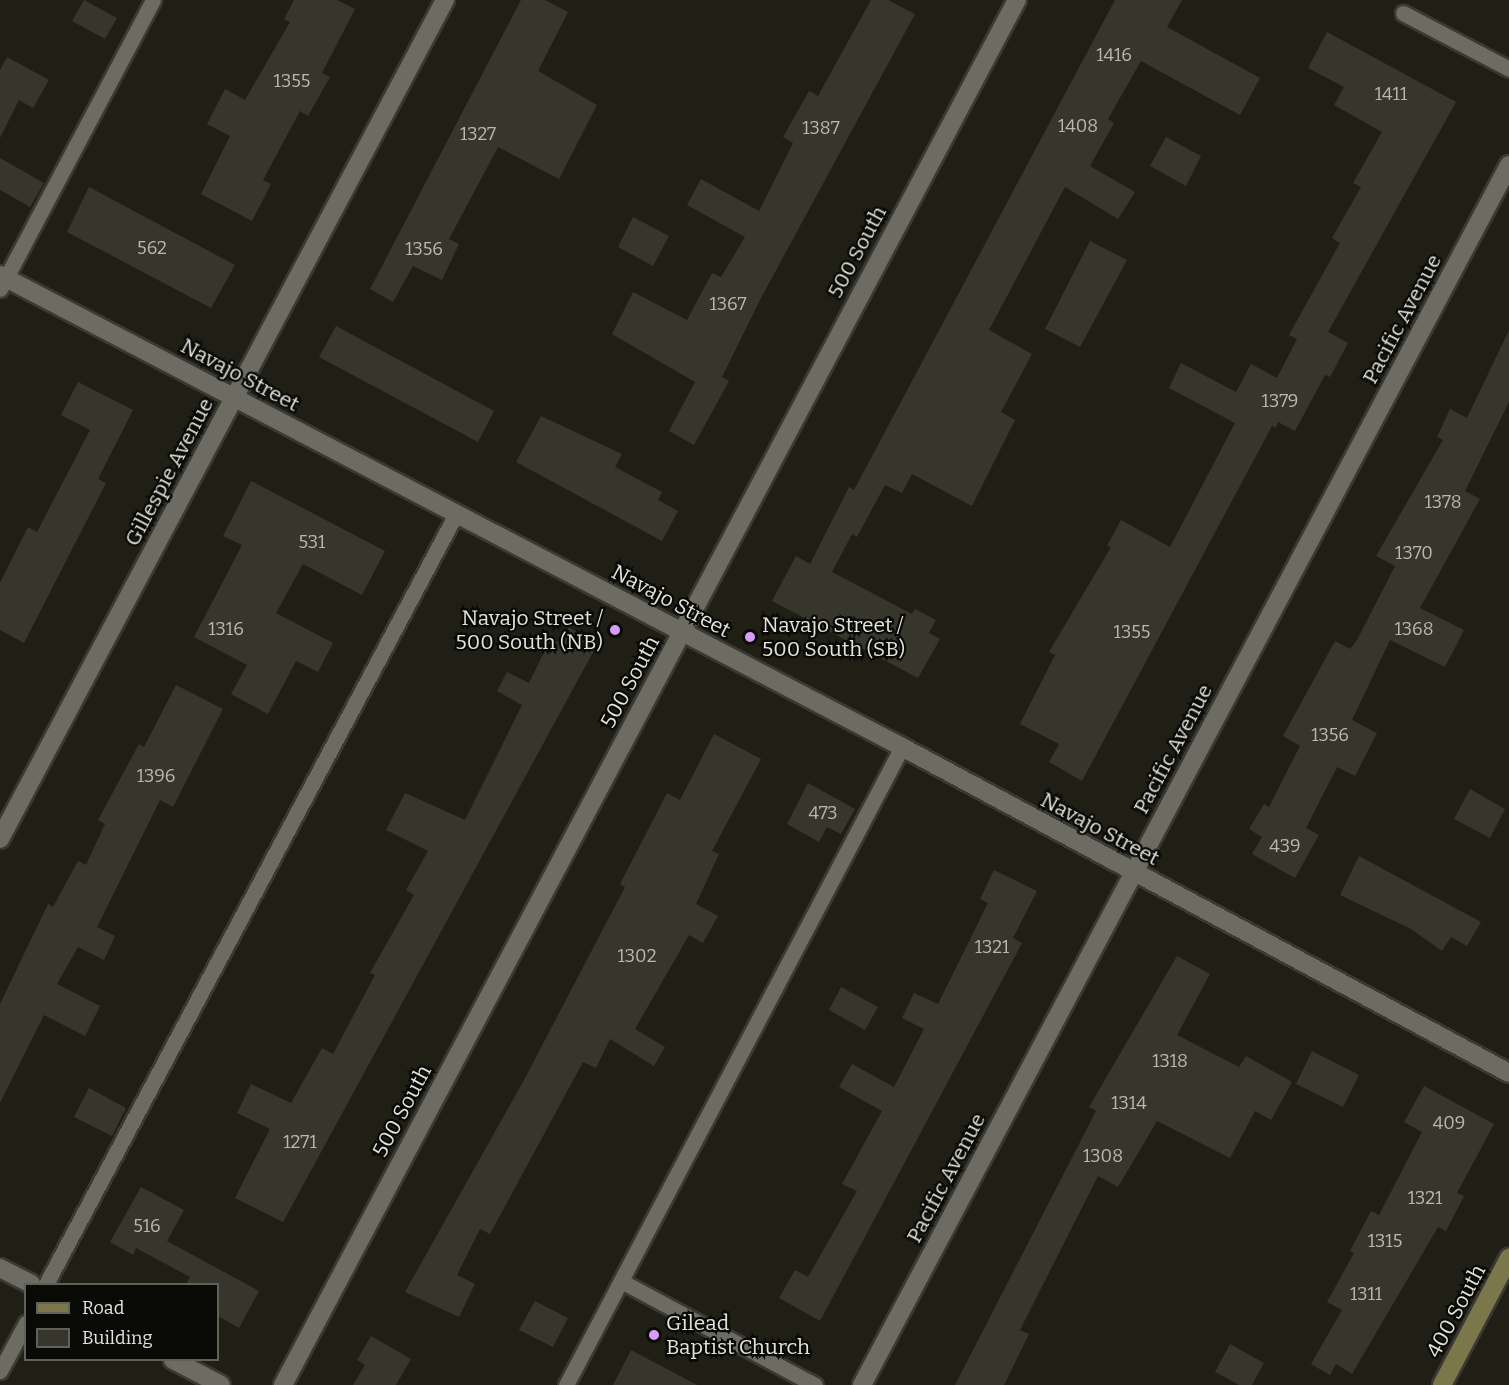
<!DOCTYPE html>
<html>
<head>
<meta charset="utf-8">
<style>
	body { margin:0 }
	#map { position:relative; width:1509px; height:1385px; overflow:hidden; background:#201f16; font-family:Bitter,serif }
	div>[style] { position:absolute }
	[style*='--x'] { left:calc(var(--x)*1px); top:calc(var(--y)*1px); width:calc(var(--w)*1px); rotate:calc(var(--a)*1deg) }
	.building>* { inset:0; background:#37362d }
	.roads { filter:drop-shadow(2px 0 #3a3933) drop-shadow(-2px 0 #3a3933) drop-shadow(0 2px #3a3933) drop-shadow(0 -2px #3a3933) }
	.lane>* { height:15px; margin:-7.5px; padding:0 7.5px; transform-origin:7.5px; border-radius:7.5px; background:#6d6c62 }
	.street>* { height:18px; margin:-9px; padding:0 9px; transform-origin:9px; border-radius:9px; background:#6d6c62 }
	.secondary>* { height:18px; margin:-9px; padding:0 9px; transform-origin:9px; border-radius:9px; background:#7c774b }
	.dots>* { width:16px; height:16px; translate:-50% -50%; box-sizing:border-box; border:3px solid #090906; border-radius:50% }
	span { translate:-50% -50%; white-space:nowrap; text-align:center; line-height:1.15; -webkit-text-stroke:4.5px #090906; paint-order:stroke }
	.number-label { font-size:18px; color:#b8b7b0 }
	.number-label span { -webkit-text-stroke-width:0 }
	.street-label { font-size:21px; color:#e3e2dc }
	.poi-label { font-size:21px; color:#e3e2dc }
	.right { translate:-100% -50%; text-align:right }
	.left { translate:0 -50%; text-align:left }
	.legend { position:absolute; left:24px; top:1283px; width:195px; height:78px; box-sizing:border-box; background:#090906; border:2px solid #60605c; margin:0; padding:8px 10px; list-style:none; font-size:18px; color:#e3e2dc }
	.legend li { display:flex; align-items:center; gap:12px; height:30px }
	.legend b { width:30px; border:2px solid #60605c }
</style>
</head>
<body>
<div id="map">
	<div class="building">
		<i style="clip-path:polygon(84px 0,117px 18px,105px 39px,72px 21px)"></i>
		<i style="clip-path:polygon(294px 0,337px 0,355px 9px,322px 73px,330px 77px,308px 116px,300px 111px,263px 180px,271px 184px,252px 221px,201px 194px,230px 136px,207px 124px,225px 89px,245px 100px,290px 22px,284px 19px)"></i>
		<i style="clip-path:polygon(521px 0,545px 0,568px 12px,538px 71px,597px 105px,559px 179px,498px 147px,449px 239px,459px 244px,442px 280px,413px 266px,393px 302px,370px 289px)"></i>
		<i style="clip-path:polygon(871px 0,888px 0,915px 14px,761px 298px,722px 377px,729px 381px,694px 445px,669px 431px,695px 382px,612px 334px,633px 292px,687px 320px,712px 273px,721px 277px,745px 237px,687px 205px,701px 179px,759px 211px,793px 143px,783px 137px,809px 91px,818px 96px)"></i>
		<i style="clip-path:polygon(1115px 0,1182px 0,1167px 27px,1260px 78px,1240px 115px,1141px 61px,1108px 119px,1114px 123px,1090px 166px,1135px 192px,1118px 219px,1065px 187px,989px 330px,1032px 354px,1001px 412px,1015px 420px,972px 506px,912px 474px,902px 493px,885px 485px,857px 537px,852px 534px,832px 572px,912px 614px,915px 609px,936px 620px,929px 633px,940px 639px,918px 678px,772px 601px,796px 556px,810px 564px,849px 487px,854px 490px)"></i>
		<i style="clip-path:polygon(1327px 32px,1456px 102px,1328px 332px,1348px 343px,1330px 377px,1325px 375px,1295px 431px,1278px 422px,1276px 428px,1272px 426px,1082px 781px,1049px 762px,1059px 744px,1020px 724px,1055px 655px,1049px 652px,1111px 547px,1107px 546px,1121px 520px,1170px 547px,1235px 423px,1169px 388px,1181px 363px,1236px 392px,1251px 364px,1277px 378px,1297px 339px,1289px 335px,1340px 243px,1332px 238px,1361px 187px,1353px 183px,1382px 132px,1334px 105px,1344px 87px,1308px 68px)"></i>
		<i style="clip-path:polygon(7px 57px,49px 80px,33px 108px,19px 100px,0 138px,0 70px)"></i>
		<i style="clip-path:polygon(1166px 137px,1201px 156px,1186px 186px,1150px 166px)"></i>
		<i style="clip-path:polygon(0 158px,44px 183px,30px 207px,0 190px)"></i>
		<i style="clip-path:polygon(89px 187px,235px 265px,211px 308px,67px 232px)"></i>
		<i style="clip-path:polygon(633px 217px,669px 236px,653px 266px,618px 247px)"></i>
		<i style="clip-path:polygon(1090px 241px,1127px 260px,1080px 347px,1045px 329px)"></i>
		<i style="clip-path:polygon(336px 326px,494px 411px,478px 442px,319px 357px)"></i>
		<i style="clip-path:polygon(1509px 330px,1509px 402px,1465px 491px,1480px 499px,1420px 608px,1464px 630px,1445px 667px,1390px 640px,1352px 720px,1377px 733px,1355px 776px,1337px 767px,1306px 828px,1319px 835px,1295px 878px,1252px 854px,1262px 837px,1249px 829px,1264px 804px,1269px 807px,1300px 746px,1283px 736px,1335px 641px,1350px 649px,1357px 640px,1395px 566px,1376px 556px,1443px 440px,1437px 437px,1450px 409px,1467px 418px)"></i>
		<i style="clip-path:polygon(78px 382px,133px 410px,98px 479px,106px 483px,24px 643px,0 630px,0 583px,28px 527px,37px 532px,90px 430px,61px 415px)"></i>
		<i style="clip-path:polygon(541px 416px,622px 454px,615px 467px,662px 492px,658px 500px,678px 511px,662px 541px,516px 462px)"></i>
		<i style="clip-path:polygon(251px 481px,385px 551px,362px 595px,303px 564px,276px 613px,333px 643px,318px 672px,296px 661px,268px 714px,231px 694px,247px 665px,194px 637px,242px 545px,223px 536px)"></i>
		<i style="clip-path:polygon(568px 627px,598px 643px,283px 1222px,235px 1198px,270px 1129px,237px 1113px,251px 1084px,291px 1103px,322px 1048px,333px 1054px,375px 975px,370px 973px,414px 895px,406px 890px,428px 851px,386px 830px,405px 793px,465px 820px,522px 705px,497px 691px,507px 672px,529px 683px,551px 638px,560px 643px)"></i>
		<i style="clip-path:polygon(176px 685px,223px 709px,173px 807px,160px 800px,97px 927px,115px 936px,104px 960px,78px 947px,57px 984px,100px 1006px,85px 1036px,44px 1015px,0 1103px,0 1004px,48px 904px,53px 907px,78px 861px,86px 865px,105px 824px,98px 820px,139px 744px,144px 747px)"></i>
		<i style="clip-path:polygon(714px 734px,761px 759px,712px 851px,719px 854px,696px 904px,718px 916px,703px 943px,689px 935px,635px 1029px,665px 1047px,654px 1066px,610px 1039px,596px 1068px,583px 1062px,490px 1234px,480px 1229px,457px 1275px,475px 1284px,459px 1317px,405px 1292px,524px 1080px,625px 887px,620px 884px,667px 793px,680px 800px)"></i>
		<i style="clip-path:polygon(808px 783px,855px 809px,841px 834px,827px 827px,819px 842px,787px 824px)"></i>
		<i style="clip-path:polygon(1470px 789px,1505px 809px,1490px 838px,1454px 819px)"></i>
		<i style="clip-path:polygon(1359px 856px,1481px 922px,1467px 946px,1451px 937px,1442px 951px,1411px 929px,1340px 895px)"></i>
		<i style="clip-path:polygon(994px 870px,1037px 891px,1013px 938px,1022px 943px,820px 1321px,779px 1298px,795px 1270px,808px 1277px,857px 1191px,842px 1184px,882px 1111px,839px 1087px,852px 1064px,894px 1087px,924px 1029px,902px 1018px,914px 993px,938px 1004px,988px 903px,980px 899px)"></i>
		<i style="clip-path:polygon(1177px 956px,1210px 974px,1177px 1035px,1239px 1067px,1246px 1056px,1292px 1082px,1271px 1120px,1255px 1111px,1230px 1158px,1157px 1121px,1118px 1187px,1098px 1176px,1020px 1330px,1029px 1334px,1004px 1385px,955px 1385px,1096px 1111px,1089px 1107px)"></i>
		<i style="clip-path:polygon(841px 987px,878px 1007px,865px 1030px,829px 1010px)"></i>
		<i style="clip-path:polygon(1312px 1051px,1359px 1075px,1343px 1107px,1296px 1084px)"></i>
		<i style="clip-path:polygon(1424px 1086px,1494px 1124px,1457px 1193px,1464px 1196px,1446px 1231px,1438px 1227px,1352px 1374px,1336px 1364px,1330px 1375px,1311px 1364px,1342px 1310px,1327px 1302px,1354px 1253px,1350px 1251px,1371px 1211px,1379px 1215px,1422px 1132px,1404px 1122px)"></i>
		<i style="clip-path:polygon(89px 1088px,126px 1108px,112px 1136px,74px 1117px)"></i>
		<i style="clip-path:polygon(141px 1187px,184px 1210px,167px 1241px,259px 1291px,239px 1328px,218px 1316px,218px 1284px,186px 1284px,190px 1277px,136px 1248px,133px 1255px,110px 1242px)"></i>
		<i style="clip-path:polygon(535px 1301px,568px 1318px,553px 1347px,519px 1330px)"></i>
		<i style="clip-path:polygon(371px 1336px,411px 1359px,396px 1385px,353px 1385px,365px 1365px,357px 1360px)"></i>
		<i style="clip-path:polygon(1230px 1344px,1264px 1363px,1252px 1385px,1239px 1385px,1215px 1372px)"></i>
		<i style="clip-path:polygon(631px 1350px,697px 1385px,613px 1385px)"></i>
	</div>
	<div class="roads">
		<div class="lane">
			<i style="--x:1403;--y:13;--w:120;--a:27.8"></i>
			<i style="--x:0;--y:289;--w:327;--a:-62.1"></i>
			<i style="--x:621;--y:1281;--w:220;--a:28.2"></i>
			<i style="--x:46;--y:1284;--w:872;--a:-61.97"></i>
			<i style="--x:0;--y:1371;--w:55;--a:-61.6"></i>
			<i style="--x:566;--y:1385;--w:721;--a:-62.23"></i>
		</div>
		<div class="street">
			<i style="--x:0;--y:275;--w:1018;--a:27.62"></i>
			<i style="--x:902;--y:747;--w:689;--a:28.24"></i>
			<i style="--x:0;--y:839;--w:950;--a:-62.06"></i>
			<i style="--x:0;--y:1268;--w:35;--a:27"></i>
			<i style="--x:173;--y:1360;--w:54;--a:27.5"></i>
			<i style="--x:283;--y:1385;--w:1567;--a:-62.08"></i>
			<i style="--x:862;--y:1385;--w:1381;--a:-62.06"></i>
		</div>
		<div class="secondary">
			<i style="--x:1442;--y:1385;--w:144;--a:-62.2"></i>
		</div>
	</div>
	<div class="dots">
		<i style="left:615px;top:630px;background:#d89bf8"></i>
		<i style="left:750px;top:637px;background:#d89bf8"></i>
		<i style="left:654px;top:1335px;background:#d89bf8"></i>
	</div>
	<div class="number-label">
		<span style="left:1114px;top:55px">1416</span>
		<span style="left:292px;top:81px">1355</span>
		<span style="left:1391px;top:94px">1411</span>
		<span style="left:1078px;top:126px">1408</span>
		<span style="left:821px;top:128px">1387</span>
		<span style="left:478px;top:134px">1327</span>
		<span style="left:152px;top:248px">562</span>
		<span style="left:424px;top:249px">1356</span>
		<span style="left:728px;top:304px">1367</span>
		<span style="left:1280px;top:401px">1379</span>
		<span style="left:1443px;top:502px">1378</span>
		<span style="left:312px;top:542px">531</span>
		<span style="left:1414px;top:553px">1370</span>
		<span style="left:226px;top:629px">1316</span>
		<span style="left:1414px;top:629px">1368</span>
		<span style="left:1132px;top:632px">1355</span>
		<span style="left:1330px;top:735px">1356</span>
		<span style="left:156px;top:776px">1396</span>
		<span style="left:823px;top:813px">473</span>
		<span style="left:1285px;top:846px">439</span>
		<span style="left:992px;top:947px">1321</span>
		<span style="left:637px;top:956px">1302</span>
		<span style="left:1170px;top:1061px">1318</span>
		<span style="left:1129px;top:1103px">1314</span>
		<span style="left:1449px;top:1123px">409</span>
		<span style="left:300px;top:1142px">1271</span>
		<span style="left:1103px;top:1156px">1308</span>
		<span style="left:1425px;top:1198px">1321</span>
		<span style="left:147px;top:1226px">516</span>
		<span style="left:1385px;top:1241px">1315</span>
		<span style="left:1366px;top:1294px">1311</span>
	</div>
	<div class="street-label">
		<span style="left:857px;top:252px;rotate:-62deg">500 South</span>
		<span style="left:1402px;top:319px;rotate:-62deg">Pacific Avenue</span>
		<span style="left:240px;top:375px;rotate:28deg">Navajo Street</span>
		<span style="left:169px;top:472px;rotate:-62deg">Gillespie Avenue</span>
		<span style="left:671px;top:601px;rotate:28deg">Navajo Street</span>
		<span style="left:630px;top:682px;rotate:-62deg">500 South</span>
		<span style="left:1173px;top:749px;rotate:-62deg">Pacific Avenue</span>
		<span style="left:1100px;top:829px;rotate:28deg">Navajo Street</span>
		<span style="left:402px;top:1111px;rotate:-62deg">500 South</span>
		<span style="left:946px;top:1178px;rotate:-62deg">Pacific Avenue</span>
		<span style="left:1456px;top:1311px;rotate:-62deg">400 South</span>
	</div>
	<div class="poi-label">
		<span class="right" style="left:603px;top:630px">Navajo Street /<br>500 South (NB)</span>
		<span class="left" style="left:762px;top:637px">Navajo Street /<br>500 South (SB)</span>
		<span class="left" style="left:666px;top:1335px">Gilead<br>Baptist Church</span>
	</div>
	<ul class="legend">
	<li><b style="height:8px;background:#7c774b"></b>Road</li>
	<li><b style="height:16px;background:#37362d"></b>Building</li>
	</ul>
</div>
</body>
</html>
